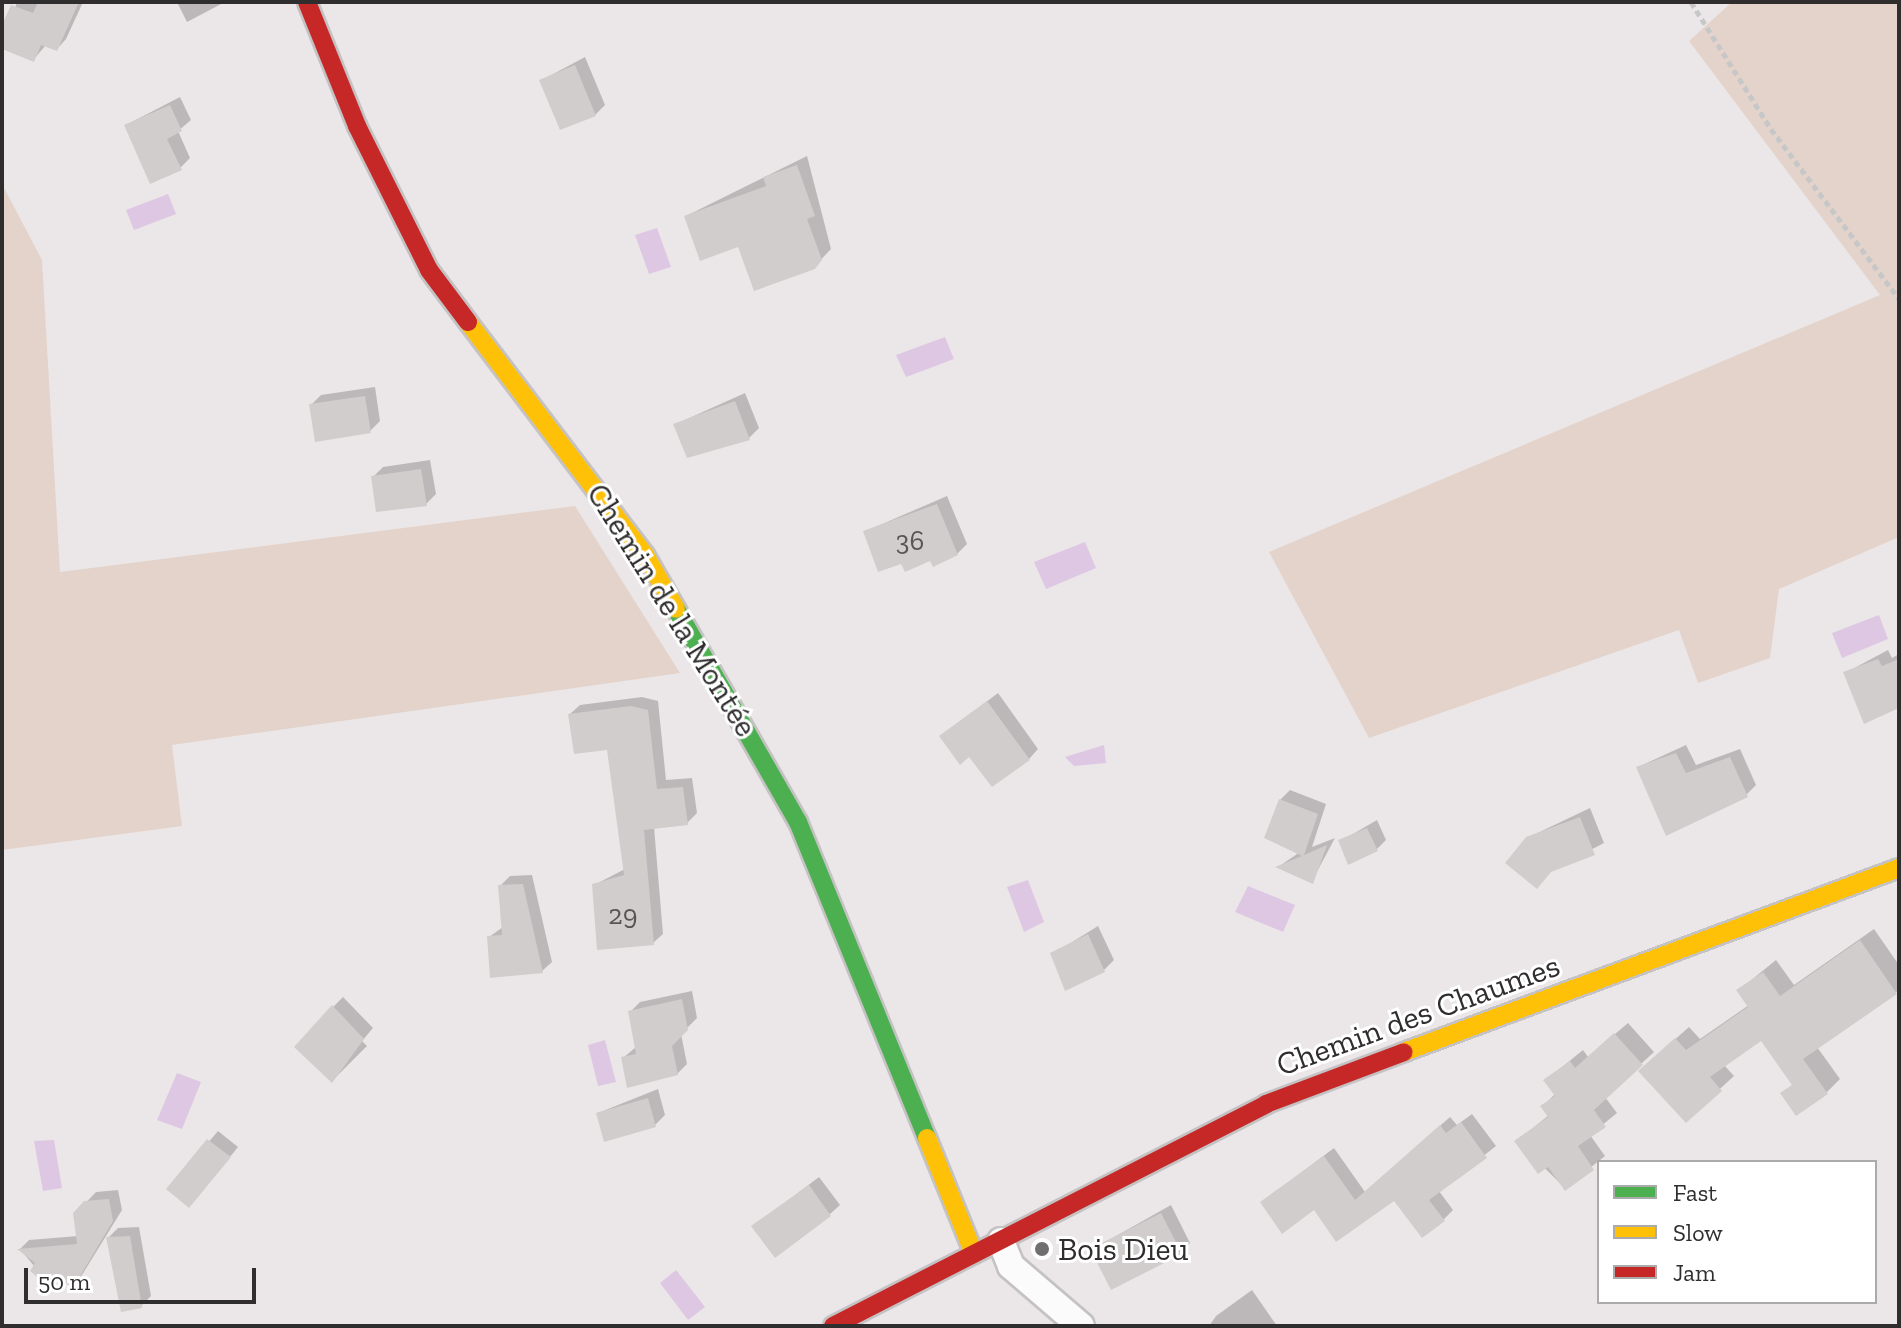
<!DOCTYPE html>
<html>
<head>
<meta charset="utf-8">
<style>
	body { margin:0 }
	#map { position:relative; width:1901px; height:1328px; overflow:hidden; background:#ebe7e8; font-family:"Zilla Slab",serif }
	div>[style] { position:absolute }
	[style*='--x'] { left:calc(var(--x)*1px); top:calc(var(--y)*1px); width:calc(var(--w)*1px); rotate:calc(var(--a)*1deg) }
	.green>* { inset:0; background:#e4d3ca }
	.water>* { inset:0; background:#dec7e2 }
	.shadow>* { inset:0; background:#0003 }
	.building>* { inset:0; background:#d0cdcc }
	.path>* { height:5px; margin-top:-2.5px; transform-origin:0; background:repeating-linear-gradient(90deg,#c8c7c7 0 6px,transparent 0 10px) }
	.roads { filter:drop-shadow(2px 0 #c5c2c3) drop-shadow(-2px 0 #c5c2c3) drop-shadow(0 2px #c5c2c3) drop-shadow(0 -2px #c5c2c3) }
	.street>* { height:26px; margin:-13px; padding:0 13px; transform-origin:13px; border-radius:13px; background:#fcfbfc }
	.fast>* { height:18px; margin:-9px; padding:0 9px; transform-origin:9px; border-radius:9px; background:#4caf50 }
	.slow>* { height:18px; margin:-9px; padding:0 9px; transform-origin:9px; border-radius:9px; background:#ffc107 }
	.jam>* { height:18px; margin:-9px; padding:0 9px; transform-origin:9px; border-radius:9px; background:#c62828 }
	.dots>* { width:22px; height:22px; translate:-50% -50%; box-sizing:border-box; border:4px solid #fff; border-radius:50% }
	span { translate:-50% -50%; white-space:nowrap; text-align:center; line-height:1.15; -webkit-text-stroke:6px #fff; paint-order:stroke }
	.number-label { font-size:28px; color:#575556 }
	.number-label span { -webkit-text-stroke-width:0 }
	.street-label { font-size:32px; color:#2f2d2e }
	.poi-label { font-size:32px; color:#2f2d2e }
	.left { translate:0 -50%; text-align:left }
	.frame { position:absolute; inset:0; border:4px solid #2f2d2e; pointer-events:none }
	.legend { position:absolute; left:1597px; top:1160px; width:280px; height:144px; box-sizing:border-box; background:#fff; border:2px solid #acabab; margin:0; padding:10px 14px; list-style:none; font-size:24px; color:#2f2d2e }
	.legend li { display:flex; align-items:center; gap:16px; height:40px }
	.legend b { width:40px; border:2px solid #acabab }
	.scale { position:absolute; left:24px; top:1268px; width:232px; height:36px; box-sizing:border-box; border:4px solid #2f2d2e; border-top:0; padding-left:10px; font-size:24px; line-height:28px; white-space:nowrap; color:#2f2d2e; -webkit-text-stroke:6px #fff; paint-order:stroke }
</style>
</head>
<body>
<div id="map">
	<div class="green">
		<i style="clip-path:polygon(1732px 2px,1899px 2px,1899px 537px,1779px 589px,1770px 658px,1698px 683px,1679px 630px,1369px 738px,1269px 552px,1880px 295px,1689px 41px)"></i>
		<i style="clip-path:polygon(2px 184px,42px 260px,60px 572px,575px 506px,680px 673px,172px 745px,182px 826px,2px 850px)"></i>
	</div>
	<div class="water">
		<i style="clip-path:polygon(168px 194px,176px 214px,134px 230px,126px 210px)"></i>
		<i style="clip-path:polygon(657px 228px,671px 267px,649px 274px,635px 235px)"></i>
		<i style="clip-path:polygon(945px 337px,954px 359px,906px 377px,896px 355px)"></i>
		<i style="clip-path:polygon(1085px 542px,1096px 568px,1046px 589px,1034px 562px)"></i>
		<i style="clip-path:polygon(1879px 615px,1888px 639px,1842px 658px,1832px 633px)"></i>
		<i style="clip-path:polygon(1104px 745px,1106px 763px,1074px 766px,1065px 757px)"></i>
		<i style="clip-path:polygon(1028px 880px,1044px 922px,1024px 932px,1007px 887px)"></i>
		<i style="clip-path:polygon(1248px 886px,1295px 905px,1283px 932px,1235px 912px)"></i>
		<i style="clip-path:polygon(605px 1040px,616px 1082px,598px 1086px,588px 1045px)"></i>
		<i style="clip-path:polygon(177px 1073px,201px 1082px,182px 1129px,157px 1120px)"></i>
		<i style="clip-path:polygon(54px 1140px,62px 1188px,43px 1191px,34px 1141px)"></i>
		<i style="clip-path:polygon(676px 1270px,705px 1307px,688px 1320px,660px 1283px)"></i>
	</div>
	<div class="shadow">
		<i style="clip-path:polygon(17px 2px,83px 2px,66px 39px,57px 49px,46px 45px,33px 60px,2px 47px)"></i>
		<i style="clip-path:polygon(177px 2px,225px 2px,187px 22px)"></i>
		<i style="clip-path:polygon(585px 57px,605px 105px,595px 115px,542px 80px)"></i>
		<i style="clip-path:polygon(180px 97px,191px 120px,178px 131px,190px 158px,180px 168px,126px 125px)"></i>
		<i style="clip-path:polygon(807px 156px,831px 249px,814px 267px,739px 245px,686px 216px)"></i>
		<i style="clip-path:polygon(375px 387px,380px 421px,370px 431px,311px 405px,321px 395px)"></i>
		<i style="clip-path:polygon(745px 393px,759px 428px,749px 438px,676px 424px)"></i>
		<i style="clip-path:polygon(430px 460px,436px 494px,426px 504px,373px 477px,383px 467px)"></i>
		<i style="clip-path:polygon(947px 496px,967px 544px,957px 554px,902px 561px,866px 531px)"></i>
		<i style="clip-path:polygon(1888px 650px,1892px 658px,1899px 654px,1899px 701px,1845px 673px)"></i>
		<i style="clip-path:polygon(998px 693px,1038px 749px,1029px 759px,970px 754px,941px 736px)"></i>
		<i style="clip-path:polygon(642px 697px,658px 701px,666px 780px,692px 778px,697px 813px,687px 823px,654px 827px,663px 934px,653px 943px,594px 885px,625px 869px,608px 748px,570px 714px,580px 705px)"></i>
		<i style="clip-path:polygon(1686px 745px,1696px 765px,1740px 749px,1756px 785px,1746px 795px,1638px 767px)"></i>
		<i style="clip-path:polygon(1290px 790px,1326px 804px,1312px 847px,1335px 838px,1312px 881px,1278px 867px,1300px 852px,1280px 800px)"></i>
		<i style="clip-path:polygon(1590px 808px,1604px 843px,1552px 870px,1527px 838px)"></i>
		<i style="clip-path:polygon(1377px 820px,1386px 840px,1376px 850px,1341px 841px)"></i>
		<i style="clip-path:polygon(532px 875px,552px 962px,542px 971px,489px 937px,503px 927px,500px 886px,510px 876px)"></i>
		<i style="clip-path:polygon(1098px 926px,1114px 960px,1104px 970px,1053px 954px)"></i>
		<i style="clip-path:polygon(1874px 929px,1899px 965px,1899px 990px,1817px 1047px,1840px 1079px,1827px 1092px,1783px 1094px,1793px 1084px,1761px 1039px,1724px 1065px,1734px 1076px,1686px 1120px,1654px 1058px,1689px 1027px,1700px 1039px,1749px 1005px,1739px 990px,1776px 960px,1794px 985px)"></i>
		<i style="clip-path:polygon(692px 991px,697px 1018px,681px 1034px,687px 1064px,677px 1074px,623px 1058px,636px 1047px,630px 1012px,640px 1002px)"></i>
		<i style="clip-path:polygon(343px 997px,373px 1028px,362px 1041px,367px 1046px,332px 1081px,333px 1007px)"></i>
		<i style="clip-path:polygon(1628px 1023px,1654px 1052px,1605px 1097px,1617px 1113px,1590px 1135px,1605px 1156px,1565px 1188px,1517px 1141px,1549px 1115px,1543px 1106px,1556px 1093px,1546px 1080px,1583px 1050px,1588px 1057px)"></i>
		<i style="clip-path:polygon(658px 1089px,665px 1115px,655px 1125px,598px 1113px)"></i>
		<i style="clip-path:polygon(1472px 1114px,1496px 1146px,1439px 1191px,1453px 1210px,1443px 1220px,1395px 1198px,1315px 1208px,1262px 1202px,1334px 1148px,1365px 1192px,1450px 1117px,1457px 1125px)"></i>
		<i style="clip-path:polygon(218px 1131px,238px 1147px,198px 1196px,169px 1189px)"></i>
		<i style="clip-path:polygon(819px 1177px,840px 1205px,830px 1214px,754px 1226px)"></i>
		<i style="clip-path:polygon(118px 1190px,122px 1210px,82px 1275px,72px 1285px,57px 1274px,48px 1283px,20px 1249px,29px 1240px,78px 1236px,75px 1214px,96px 1192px)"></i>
		<i style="clip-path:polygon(1171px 1205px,1190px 1243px,1181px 1253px,1093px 1249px)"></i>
		<i style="clip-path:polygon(139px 1227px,151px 1296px,141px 1306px,108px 1238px,118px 1228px)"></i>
		<i style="clip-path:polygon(1252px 1290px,1277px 1326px,1209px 1326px,1216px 1316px)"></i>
	</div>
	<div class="building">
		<i style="clip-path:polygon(38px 2px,79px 2px,57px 51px,41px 45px,34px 62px,2px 49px,2px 25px,11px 5px,33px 13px)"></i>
		<i style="clip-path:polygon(575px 65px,596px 116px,560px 130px,539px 80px)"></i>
		<i style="clip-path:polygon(170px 105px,182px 131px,167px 139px,182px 170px,150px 184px,124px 125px)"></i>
		<i style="clip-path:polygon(797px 165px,815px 216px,807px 219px,822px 260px,815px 269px,754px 291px,738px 247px,700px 261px,684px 216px,766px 186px,763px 177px)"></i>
		<i style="clip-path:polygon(365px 396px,371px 433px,315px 442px,309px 404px)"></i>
		<i style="clip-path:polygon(735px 401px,750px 440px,687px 458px,673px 424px)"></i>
		<i style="clip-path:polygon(421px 469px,427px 506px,376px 512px,371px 476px)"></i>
		<i style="clip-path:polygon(937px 504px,958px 555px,933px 567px,930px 561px,905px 572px,901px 564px,878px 572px,863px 531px)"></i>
		<i style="clip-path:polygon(1878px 659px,1882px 666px,1899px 659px,1899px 708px,1864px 724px,1843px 672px)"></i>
		<i style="clip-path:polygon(987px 701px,1030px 760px,992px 787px,969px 757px,960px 765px,939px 736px)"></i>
		<i style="clip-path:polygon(631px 706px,648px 710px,657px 789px,683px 787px,688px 825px,644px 830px,654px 945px,597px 950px,592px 884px,624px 875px,607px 750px,574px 754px,568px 714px)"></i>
		<i style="clip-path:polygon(1676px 753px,1686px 773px,1730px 757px,1748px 797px,1666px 836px,1636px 767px)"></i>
		<i style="clip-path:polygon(1279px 799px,1318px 814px,1304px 855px,1327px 845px,1313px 884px,1275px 867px,1302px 856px,1264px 838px)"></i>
		<i style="clip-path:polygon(1580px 817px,1595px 855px,1551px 872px,1537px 889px,1505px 863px,1526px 837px)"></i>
		<i style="clip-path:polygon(1367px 828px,1378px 851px,1348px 865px,1338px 840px)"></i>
		<i style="clip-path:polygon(523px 884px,543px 973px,490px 978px,487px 936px,502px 935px,498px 885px)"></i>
		<i style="clip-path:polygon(1088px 934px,1105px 972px,1065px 991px,1050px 953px)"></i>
		<i style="clip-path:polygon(1860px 940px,1897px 994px,1803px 1059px,1828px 1094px,1796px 1116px,1780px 1093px,1792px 1085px,1761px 1041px,1710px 1077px,1722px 1091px,1686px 1123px,1638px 1071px,1675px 1038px,1686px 1050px,1748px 1007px,1736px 990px,1763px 972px,1780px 996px)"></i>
		<i style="clip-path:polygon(682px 999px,688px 1030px,672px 1046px,678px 1075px,627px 1088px,621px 1057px,636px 1054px,628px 1011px)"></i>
		<i style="clip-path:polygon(332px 1005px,364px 1039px,332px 1083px,294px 1047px)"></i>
		<i style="clip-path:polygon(1614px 1033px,1643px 1065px,1594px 1110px,1606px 1127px,1578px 1146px,1594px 1170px,1565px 1191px,1548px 1167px,1538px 1174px,1514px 1141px,1548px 1117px,1540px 1106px,1555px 1096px,1543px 1080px,1570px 1061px,1575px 1068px)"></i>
		<i style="clip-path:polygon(648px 1098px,656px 1127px,604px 1142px,596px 1113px)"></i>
		<i style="clip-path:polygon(1461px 1122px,1487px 1158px,1429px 1200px,1445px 1221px,1422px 1238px,1394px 1201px,1336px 1242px,1314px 1210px,1282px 1234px,1260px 1202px,1324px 1156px,1355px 1200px,1440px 1125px,1446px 1133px)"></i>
		<i style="clip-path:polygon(207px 1139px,231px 1157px,189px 1208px,166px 1189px)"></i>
		<i style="clip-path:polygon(809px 1185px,831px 1216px,775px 1258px,751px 1226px)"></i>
		<i style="clip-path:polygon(109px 1199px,113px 1221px,73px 1288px,55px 1276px,48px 1286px,30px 1271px,35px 1263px,17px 1249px,77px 1244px,73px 1213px,84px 1201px)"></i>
		<i style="clip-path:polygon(1161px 1213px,1182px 1254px,1111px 1290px,1090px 1249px)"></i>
		<i style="clip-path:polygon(130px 1236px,142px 1308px,121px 1312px,106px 1237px)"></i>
	</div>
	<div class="path">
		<i style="--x:1691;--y:2;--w:150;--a:57.8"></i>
		<i style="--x:1771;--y:129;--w:213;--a:53"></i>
	</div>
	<div class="roads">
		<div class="street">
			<i style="--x:1001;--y:1241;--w:27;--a:68"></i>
			<i style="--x:1011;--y:1266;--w:92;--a:40.6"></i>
		</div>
		<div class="fast">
			<i style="--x:676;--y:609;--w:245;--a:60.2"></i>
			<i style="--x:798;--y:822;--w:341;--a:67.8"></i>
		</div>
		<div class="slow">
			<i style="--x:468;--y:322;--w:293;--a:52.8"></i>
			<i style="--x:645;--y:555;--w:62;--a:60.1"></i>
			<i style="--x:1404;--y:1052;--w:528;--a:-20.39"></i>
			<i style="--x:927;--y:1138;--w:125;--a:67.9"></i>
		</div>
		<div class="jam">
			<i style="--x:307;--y:2;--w:134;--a:68"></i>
			<i style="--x:357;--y:126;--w:161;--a:63.4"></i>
			<i style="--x:429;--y:270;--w:65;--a:53.1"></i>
			<i style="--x:833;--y:1326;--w:487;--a:-27.1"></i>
			<i style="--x:1266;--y:1104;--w:147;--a:-20.6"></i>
		</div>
	</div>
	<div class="dots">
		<i style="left:1042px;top:1249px;background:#716e6f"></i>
	</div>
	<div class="number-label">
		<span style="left:910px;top:541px">36</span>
		<span style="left:623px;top:915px">29</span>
	</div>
	<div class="street-label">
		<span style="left:672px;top:610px;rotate:58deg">Chemin de la Montée</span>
		<span style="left:1418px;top:1015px;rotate:-20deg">Chemin des Chaumes</span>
	</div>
	<div class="poi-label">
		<span class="left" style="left:1058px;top:1249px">Bois Dieu</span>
	</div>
	<div class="frame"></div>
	<ul class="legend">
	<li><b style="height:10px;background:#4caf50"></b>Fast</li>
	<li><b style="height:10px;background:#ffc107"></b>Slow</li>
	<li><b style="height:10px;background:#c62828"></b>Jam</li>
	</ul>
	<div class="scale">50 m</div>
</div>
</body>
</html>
